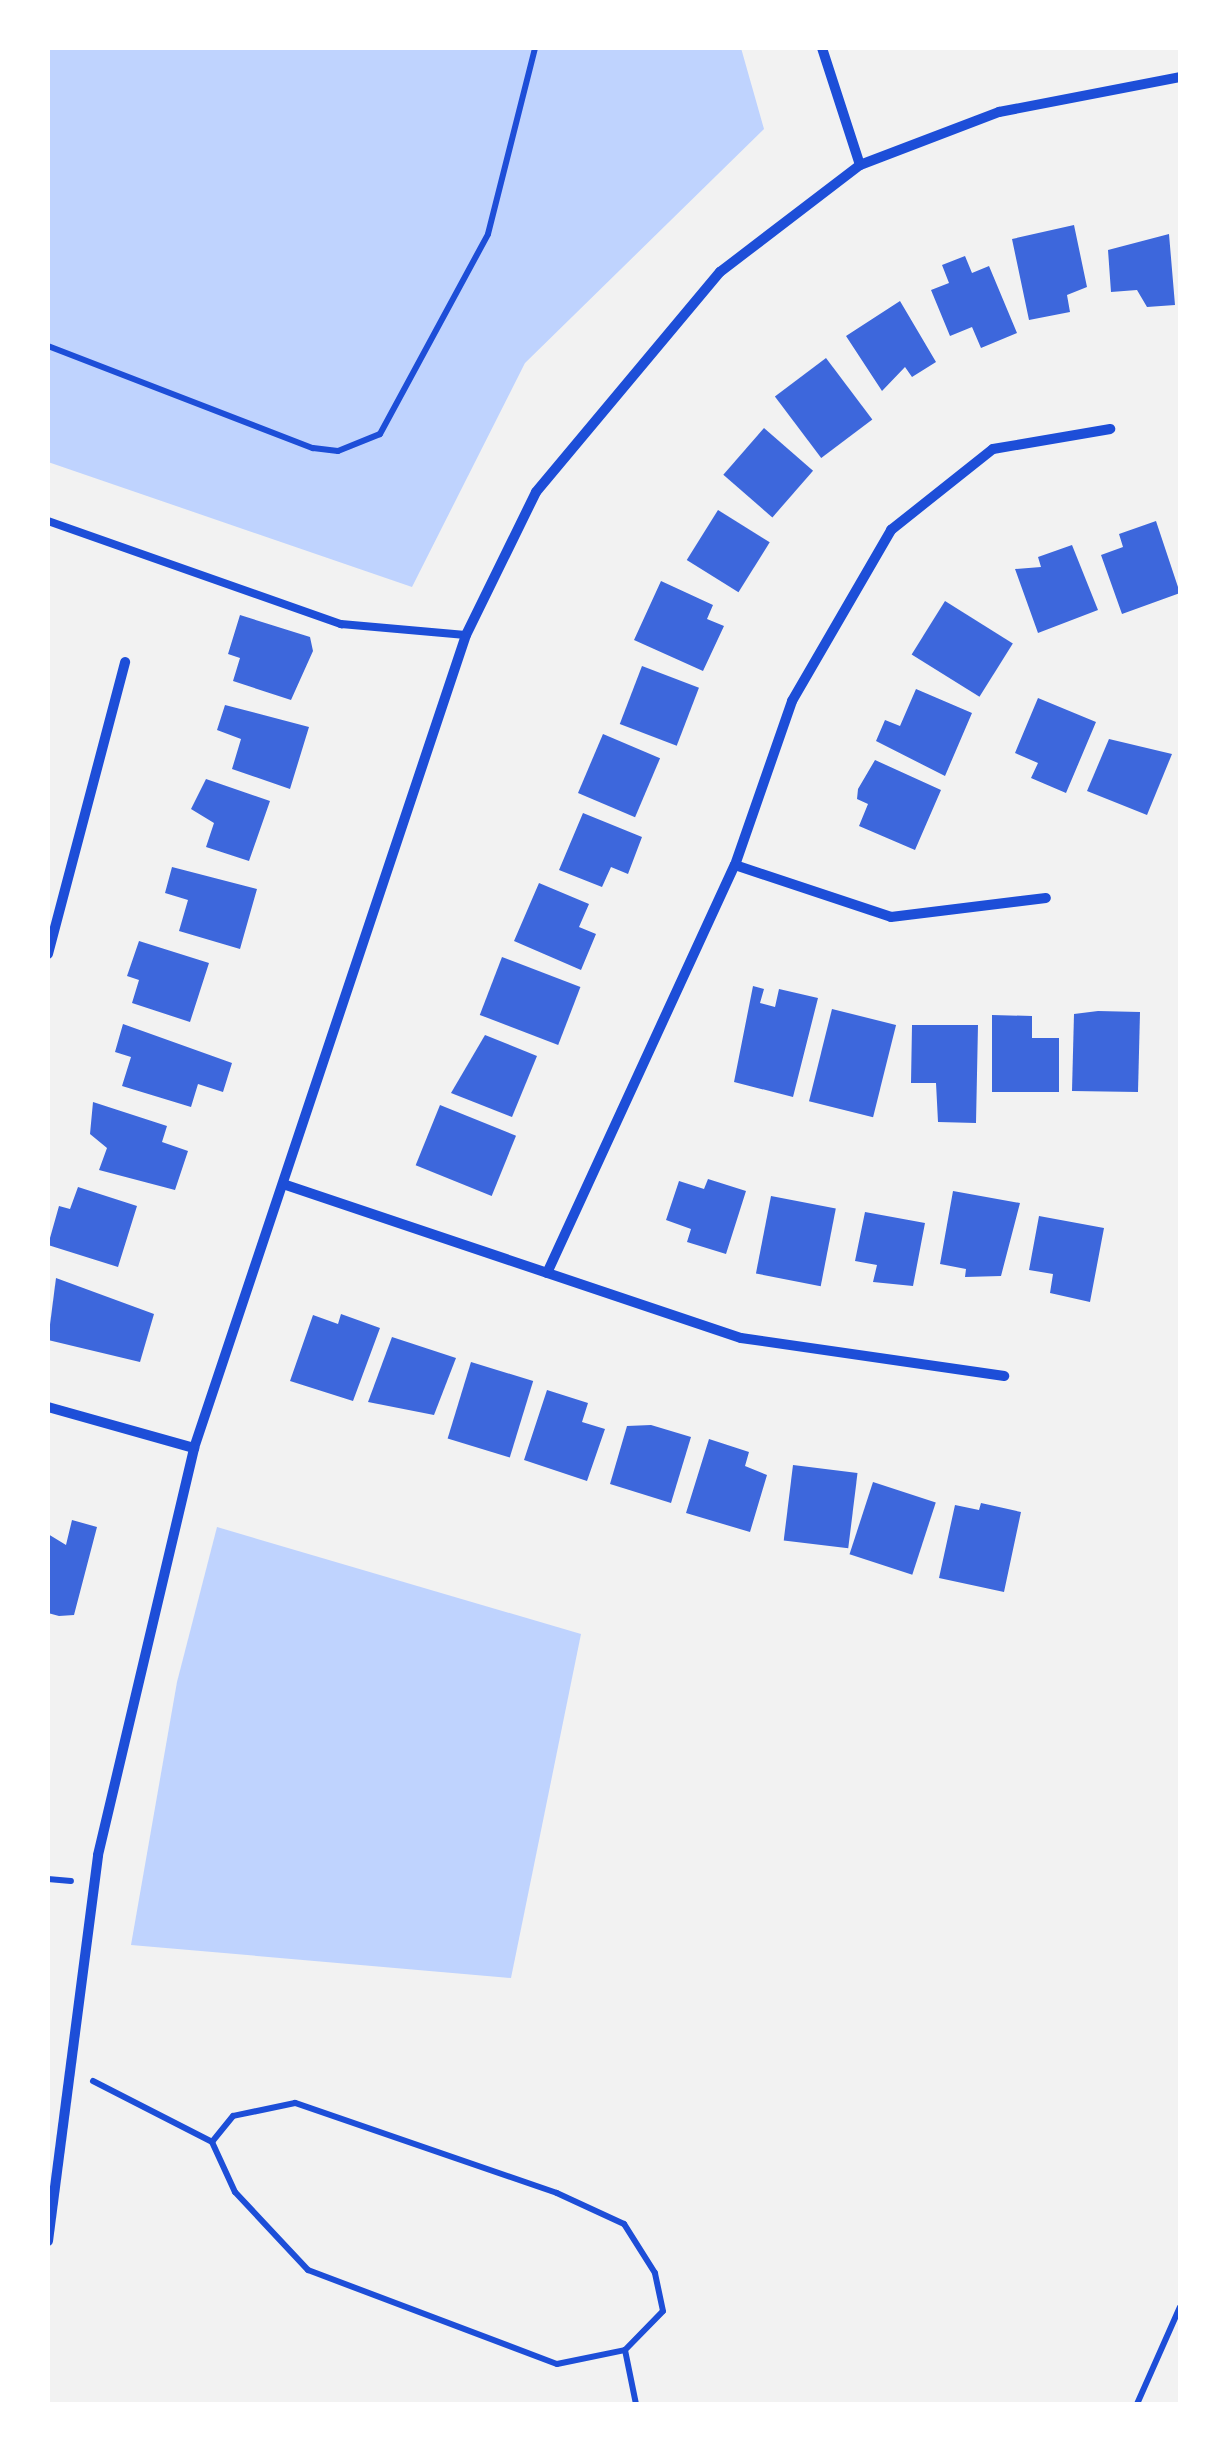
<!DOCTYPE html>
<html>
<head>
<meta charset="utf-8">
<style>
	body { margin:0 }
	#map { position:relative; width:1228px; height:2452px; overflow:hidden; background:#f2f2f2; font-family:"DejaVu Sans",sans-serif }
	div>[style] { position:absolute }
	.water>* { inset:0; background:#bfd3fe }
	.building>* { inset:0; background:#3d67dc; transform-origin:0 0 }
	.path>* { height:6px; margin:-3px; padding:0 3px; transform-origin:3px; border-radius:3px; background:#1d4ed8 }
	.service>* { height:8px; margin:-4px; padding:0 4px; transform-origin:4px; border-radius:4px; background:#1d4ed8 }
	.minor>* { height:10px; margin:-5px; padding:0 5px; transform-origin:5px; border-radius:5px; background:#1d4ed8 }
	span { translate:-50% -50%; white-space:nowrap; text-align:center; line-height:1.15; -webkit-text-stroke:8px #fff; paint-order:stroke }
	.frame { position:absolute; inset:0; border:50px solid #fff; pointer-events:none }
</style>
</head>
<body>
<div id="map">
	<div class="water">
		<div style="clip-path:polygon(48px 48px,741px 48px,764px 129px,525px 363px,412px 587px,48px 462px)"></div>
		<div style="clip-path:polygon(217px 1527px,581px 1634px,511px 1978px,131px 1945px,177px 1682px)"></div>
	</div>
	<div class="building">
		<div style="clip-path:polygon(1074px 225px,1087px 287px,1067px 295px,1070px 312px,1029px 320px,1012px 239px)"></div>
		<div style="clip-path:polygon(1169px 234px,1175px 305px,1147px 307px,1137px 290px,1111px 292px,1108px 250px)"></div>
		<div style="clip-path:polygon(965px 256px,972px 273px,989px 266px,1017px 333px,981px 348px,972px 327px,950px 336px,931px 290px,949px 283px,942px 265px)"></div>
		<div style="clip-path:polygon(900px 301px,936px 362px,912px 377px,905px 367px,882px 391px,846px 336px)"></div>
		<div style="left:826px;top:358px;width:77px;height:64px;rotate:53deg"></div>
		<div style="left:764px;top:428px;width:65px;height:62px;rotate:41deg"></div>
		<div style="left:718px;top:510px;width:61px;height:59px;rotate:32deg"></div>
		<div style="clip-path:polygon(1156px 521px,1180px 593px,1122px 614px,1101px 555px,1123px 547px,1119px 534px)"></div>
		<div style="clip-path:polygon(1072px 545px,1098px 610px,1038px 633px,1015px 569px,1041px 567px,1038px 557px)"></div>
		<div style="clip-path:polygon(661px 581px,713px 605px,707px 619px,724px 626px,703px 671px,634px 640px)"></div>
		<div style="left:945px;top:601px;width:80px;height:63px;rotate:32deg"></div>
		<div style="clip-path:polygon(240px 615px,310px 637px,313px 651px,291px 700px,233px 681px,240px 658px,228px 654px)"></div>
		<div style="left:642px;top:666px;width:61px;height:62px;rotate:21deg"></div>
		<div style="clip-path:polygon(916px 689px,972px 713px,945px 776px,876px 741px,885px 720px,900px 726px)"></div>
		<div style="clip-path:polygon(1038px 698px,1096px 722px,1066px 793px,1031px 778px,1038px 763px,1015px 753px)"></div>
		<div style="clip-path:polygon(225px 705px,309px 727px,290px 789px,232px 769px,241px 739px,217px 730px)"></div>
		<div style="left:603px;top:734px;width:62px;height:64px;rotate:23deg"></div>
		<div style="clip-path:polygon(1109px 739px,1172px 754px,1147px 815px,1087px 791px)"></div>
		<div style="clip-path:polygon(875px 760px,941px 790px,915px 850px,859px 826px,868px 804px,857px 799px,858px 789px)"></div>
		<div style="clip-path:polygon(206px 779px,270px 801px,249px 861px,206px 847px,214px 823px,191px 809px)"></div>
		<div style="clip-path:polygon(583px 813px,642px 837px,628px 874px,611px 867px,602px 887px,559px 870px)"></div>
		<div style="clip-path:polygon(172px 867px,257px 889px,240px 949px,179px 931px,188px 900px,165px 893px)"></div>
		<div style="clip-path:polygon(539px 883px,589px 904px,579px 927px,596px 934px,581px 970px,514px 941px)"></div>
		<div style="clip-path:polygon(139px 941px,209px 963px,190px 1022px,132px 1003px,139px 980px,127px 976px)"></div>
		<div style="left:502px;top:957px;width:84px;height:62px;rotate:21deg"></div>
		<div style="clip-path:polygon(753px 986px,764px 989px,760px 1003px,775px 1007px,779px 989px,818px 998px,793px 1097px,734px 1082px)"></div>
		<div style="left:832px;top:1009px;width:66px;height:95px;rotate:14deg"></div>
		<div style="clip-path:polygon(1098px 1011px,1140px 1012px,1138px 1092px,1072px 1091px,1074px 1014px)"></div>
		<div style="clip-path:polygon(992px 1015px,1032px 1016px,1032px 1038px,1059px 1038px,1059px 1092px,992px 1092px)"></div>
		<div style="clip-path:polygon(123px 1024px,232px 1063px,223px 1092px,198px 1084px,191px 1107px,122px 1086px,131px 1057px,115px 1052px)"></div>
		<div style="clip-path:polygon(912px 1025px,978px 1025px,976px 1123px,938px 1122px,936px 1083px,911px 1083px)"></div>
		<div style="clip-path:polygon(485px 1035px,537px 1056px,512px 1117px,451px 1093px)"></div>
		<div style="clip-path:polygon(93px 1102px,167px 1126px,162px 1142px,188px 1151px,175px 1190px,99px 1170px,107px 1148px,90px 1134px)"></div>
		<div style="left:440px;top:1105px;width:82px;height:65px;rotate:22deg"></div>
		<div style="clip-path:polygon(708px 1179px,746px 1191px,726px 1254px,687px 1242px,691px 1229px,666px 1220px,679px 1181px,704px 1189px)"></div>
		<div style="clip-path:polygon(78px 1187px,137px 1206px,118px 1267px,48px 1245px,59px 1206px,70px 1209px)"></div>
		<div style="clip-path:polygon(953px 1191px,1020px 1203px,1001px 1276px,965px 1277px,966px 1269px,940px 1264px)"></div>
		<div style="left:771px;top:1196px;width:66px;height:79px;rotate:11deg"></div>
		<div style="clip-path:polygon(865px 1212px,925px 1223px,913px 1286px,873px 1282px,877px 1265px,855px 1261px)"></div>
		<div style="clip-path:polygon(1039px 1216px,1104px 1228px,1090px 1302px,1050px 1293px,1053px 1274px,1029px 1270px)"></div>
		<div style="clip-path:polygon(56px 1278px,154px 1314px,140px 1362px,48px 1340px)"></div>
		<div style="clip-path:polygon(341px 1314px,380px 1328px,353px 1401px,290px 1381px,313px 1315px,338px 1324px)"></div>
		<div style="clip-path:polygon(392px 1337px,456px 1358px,434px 1415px,368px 1402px)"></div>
		<div style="left:471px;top:1362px;width:65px;height:80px;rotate:17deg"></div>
		<div style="clip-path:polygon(547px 1390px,588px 1403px,582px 1422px,605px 1429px,587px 1481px,524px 1460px)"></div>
		<div style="clip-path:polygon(651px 1425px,691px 1437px,671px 1503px,610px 1484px,627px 1426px)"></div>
		<div style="clip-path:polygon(709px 1439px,749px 1452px,745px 1466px,767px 1475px,750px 1532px,686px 1513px)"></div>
		<div style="left:793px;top:1465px;width:65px;height:76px;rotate:7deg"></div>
		<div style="left:873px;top:1482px;width:66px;height:76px;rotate:18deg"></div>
		<div style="clip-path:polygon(981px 1503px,1021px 1512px,1004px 1592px,939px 1578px,955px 1505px,979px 1510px)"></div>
		<div style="clip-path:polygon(72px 1520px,97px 1527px,74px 1615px,59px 1616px,48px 1613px,48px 1534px,66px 1545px)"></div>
	</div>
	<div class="path">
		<div style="left:48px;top:346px;width:284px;rotate:21.1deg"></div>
		<div style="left:313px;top:448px;width:25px;rotate:7deg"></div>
		<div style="left:338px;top:451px;width:45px;rotate:-22deg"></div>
		<div style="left:380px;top:434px;width:227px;rotate:-61.6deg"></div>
		<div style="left:488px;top:234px;width:192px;rotate:-75.8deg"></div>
		<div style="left:48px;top:1879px;width:23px;rotate:5deg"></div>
		<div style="left:93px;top:2081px;width:134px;rotate:27.1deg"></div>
		<div style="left:212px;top:2142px;width:55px;rotate:65.3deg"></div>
		<div style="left:235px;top:2192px;width:107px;rotate:46.9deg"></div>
		<div style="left:308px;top:2270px;width:266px;rotate:20.7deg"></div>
		<div style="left:557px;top:2364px;width:69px;rotate:-11.6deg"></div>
		<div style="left:625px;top:2350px;width:54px;rotate:-45.7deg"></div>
		<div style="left:663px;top:2311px;width:39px;rotate:-102deg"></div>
		<div style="left:655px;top:2273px;width:58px;rotate:-122.3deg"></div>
		<div style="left:624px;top:2224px;width:74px;rotate:-155.2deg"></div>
		<div style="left:557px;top:2193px;width:277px;rotate:-161deg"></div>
		<div style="left:295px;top:2103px;width:63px;rotate:168.2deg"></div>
		<div style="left:233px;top:2116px;width:33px;rotate:129deg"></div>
		<div style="left:625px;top:2350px;width:55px;rotate:78.5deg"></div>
		<div style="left:1137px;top:2404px;width:106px;rotate:-66.1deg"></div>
	</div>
	<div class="service">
		<div style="left:48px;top:521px;width:311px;rotate:19.4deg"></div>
		<div style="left:341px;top:624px;width:125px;rotate:5deg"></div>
	</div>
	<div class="minor">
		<div style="left:822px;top:48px;width:123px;rotate:72deg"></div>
		<div style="left:735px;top:865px;width:164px;rotate:18.4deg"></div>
		<div style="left:891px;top:917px;width:156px;rotate:-7deg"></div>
		<div style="left:48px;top:954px;width:302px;rotate:-75.2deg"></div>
		<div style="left:283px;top:1184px;width:483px;rotate:18.6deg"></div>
		<div style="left:741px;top:1338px;width:266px;rotate:8.2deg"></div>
		<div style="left:547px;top:1273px;width:449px;rotate:-65.3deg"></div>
		<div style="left:735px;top:865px;width:174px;rotate:-70.8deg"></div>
		<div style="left:792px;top:701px;width:198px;rotate:-59.9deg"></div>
		<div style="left:891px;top:530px;width:130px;rotate:-38.5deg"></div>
		<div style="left:993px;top:449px;width:119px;rotate:-9.7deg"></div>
		<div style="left:48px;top:1407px;width:152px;rotate:15.7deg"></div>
		<div style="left:48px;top:2241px;width:389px;rotate:-82.6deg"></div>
		<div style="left:98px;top:1855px;width:418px;rotate:-76.7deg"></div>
		<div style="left:194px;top:1448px;width:857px;rotate:-71.5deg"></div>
		<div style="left:466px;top:635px;width:159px;rotate:-63.9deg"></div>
		<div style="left:536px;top:492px;width:287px;rotate:-50.1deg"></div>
		<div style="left:720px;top:272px;width:176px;rotate:-37.4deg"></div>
		<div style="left:860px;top:165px;width:149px;rotate:-20.9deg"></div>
		<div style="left:999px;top:112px;width:184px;rotate:-10.9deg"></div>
	</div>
	<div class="frame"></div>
</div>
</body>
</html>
